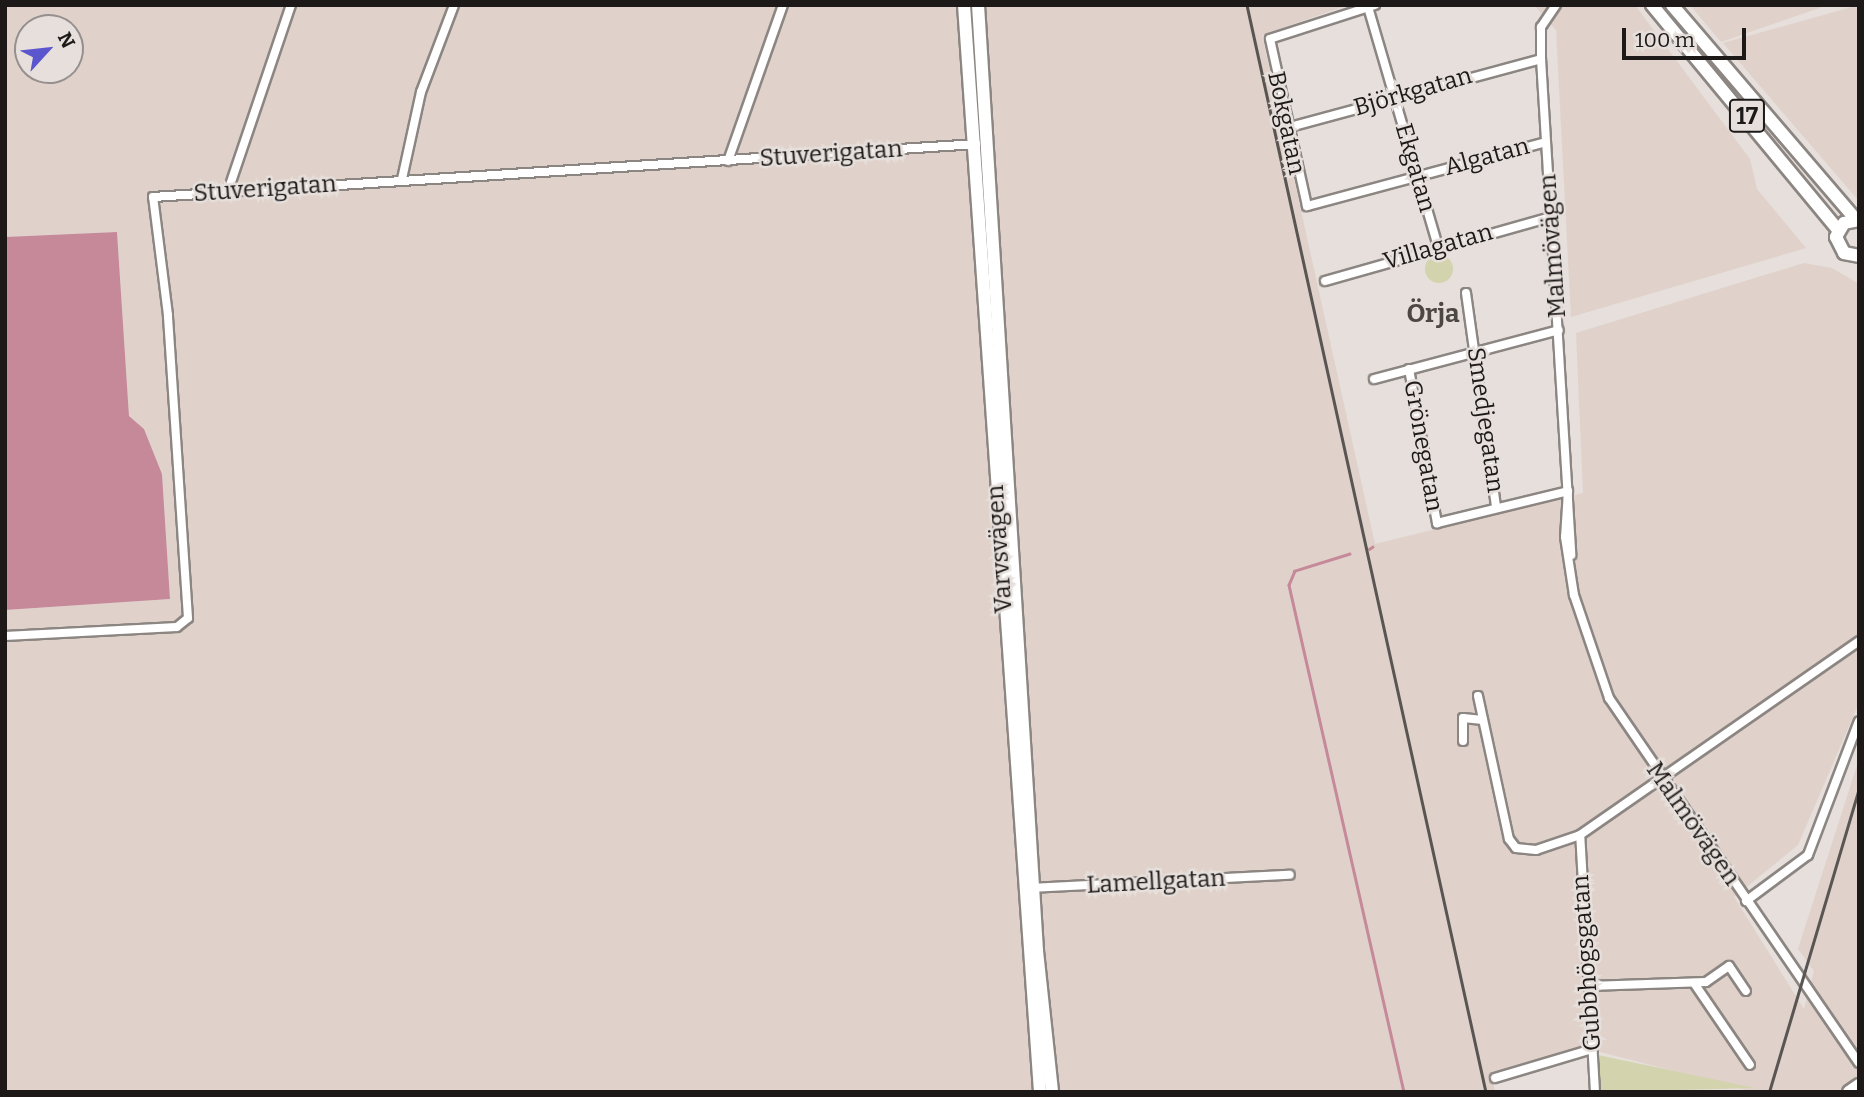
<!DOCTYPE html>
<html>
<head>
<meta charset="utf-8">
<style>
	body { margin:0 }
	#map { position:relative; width:1864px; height:1097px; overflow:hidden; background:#e6dfdb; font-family:Bitter,serif }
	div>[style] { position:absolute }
	.built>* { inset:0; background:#e0d2ca }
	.green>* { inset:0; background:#d3d3ae }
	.round { border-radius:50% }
	.water>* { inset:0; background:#c5899a }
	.stream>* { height:2.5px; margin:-1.25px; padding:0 1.25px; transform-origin:1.25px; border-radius:1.25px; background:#c5899a }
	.roads { filter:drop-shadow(2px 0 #8c8682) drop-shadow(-2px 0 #8c8682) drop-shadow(0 2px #8c8682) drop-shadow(0 -2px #8c8682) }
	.street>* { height:8px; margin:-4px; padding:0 4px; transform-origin:4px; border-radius:4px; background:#fff }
	.secondary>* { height:12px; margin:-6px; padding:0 6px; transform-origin:6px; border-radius:6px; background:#fff }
	.primary>* { height:12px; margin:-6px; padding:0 6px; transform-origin:6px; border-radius:6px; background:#fff }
	.rail>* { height:2.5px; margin:-1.25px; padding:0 1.25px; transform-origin:1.25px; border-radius:1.25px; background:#595553 }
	span { translate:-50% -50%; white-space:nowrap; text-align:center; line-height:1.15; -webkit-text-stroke:5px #e6dfdb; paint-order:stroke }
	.shield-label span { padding:2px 5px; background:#e6dfdb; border:2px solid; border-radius:5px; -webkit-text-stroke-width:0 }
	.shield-label { font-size:23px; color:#1c1918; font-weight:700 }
	.street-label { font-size:24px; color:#1c1918 }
	.neighbourhood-label { font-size:26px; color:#4d4744; font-weight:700 }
	.frame { position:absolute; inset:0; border:7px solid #1c1918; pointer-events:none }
	.north { position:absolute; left:14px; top:14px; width:70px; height:70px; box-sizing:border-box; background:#e6dfdb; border:2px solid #95908d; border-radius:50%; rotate:63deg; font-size:19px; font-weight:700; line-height:28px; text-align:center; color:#1c1918 }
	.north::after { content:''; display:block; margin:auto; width:24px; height:32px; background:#5c56ce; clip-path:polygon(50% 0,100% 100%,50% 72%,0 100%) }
	.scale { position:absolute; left:1622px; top:28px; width:124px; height:32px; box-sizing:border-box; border:4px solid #1c1918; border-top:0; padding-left:9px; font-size:21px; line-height:24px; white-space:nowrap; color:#1c1918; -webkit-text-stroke:5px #e6dfdb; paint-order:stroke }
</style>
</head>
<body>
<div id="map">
	<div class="built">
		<div style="clip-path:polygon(evenodd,5px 5px,1348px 5px,1262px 35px,1375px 544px,1583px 493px,1576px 333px,1804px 263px,1832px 268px,1859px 284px,1859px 703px,1798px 845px,1734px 897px,1804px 1009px,1814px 971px,1798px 949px,1859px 759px,1859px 1092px,1754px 1092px,1585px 1048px,1492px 1075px,1495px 1092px,5px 1092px,5px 610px,170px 599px,162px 474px,144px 429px,129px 416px,117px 232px,5px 237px,5px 5px,28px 28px,70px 28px,70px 70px,28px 70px,28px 28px)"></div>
		<div style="clip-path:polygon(1534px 5px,1635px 5px,1750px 159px,1757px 189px,1806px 248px,1571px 317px,1556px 30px)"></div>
		<div style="clip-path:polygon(1690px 5px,1828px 5px,1721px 42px)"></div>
		<div style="clip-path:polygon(1859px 5px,1859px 201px,1723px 43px)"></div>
	</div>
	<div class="green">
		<div class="round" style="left:1425px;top:255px;width:28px;height:28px"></div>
		<div style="clip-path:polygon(1598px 1055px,1755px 1088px,1600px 1092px)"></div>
	</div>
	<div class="water">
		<div style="clip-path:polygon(117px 232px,129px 416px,144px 429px,162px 474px,170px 599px,5px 610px,5px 237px)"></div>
	</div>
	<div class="stream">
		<div style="left:1369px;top:549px;width:4px;rotate:-34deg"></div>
		<div style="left:1350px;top:554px;width:58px;rotate:162.8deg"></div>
		<div style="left:1295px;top:571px;width:15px;rotate:113deg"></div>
		<div style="left:1289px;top:585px;width:520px;rotate:77.22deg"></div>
	</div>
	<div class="roads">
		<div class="street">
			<div style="left:1375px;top:5px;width:110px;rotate:162.1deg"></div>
			<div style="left:1270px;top:39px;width:171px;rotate:77.5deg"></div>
			<div style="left:1307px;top:206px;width:247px;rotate:-15deg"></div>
			<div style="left:1556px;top:5px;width:27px;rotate:124deg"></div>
			<div style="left:1541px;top:27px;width:32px;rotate:90deg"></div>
			<div style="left:1541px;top:59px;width:497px;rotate:86.5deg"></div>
			<div style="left:1368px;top:7px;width:250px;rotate:73.7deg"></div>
			<div style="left:1286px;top:128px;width:264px;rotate:-15.1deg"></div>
			<div style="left:728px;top:161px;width:165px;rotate:-70.6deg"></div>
			<div style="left:402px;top:179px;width:89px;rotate:-77.7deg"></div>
			<div style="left:421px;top:92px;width:93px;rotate:-69.2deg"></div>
			<div style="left:229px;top:188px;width:193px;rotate:-71.3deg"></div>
			<div style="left:1325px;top:281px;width:235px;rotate:-15.8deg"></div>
			<div style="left:1466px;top:293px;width:216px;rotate:82deg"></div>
			<div style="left:1409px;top:369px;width:157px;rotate:79.7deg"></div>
			<div style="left:1437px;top:523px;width:135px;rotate:-13.7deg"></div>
			<div style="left:1374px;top:379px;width:191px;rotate:-14.8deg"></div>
			<div style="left:1568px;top:491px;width:46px;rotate:93.7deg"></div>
			<div style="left:1565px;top:537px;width:59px;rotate:81.2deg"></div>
			<div style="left:1574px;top:595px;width:109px;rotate:71.2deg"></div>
			<div style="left:1609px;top:698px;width:442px;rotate:55.6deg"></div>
			<div style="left:5px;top:636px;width:172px;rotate:-3deg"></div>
			<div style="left:177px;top:627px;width:14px;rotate:-39deg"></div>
			<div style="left:188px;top:618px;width:304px;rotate:-93.8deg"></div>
			<div style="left:168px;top:315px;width:119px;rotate:-97.2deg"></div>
			<div style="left:153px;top:197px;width:825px;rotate:-3.68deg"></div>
			<div style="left:1478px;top:696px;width:146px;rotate:77.8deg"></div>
			<div style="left:1509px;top:839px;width:11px;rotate:52deg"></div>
			<div style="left:1516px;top:848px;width:20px;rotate:6deg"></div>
			<div style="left:1536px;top:850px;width:46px;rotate:-18.8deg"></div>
			<div style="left:1463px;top:741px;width:23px;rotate:-90deg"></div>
			<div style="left:1463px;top:718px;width:20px;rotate:6deg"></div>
			<div style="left:1029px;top:888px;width:261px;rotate:-2.9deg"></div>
			<div style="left:1746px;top:901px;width:77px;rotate:-36.6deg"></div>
			<div style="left:1808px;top:855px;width:143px;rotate:-69.2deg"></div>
			<div style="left:1694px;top:983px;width:99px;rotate:55.7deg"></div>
			<div style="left:1589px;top:986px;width:117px;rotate:-2deg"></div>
			<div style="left:1706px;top:982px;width:28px;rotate:-35deg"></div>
			<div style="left:1729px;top:966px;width:30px;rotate:56deg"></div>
			<div style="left:1495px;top:1078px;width:101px;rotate:-16.6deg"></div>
			<div style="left:1595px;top:1092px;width:257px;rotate:-93.3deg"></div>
			<div style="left:1580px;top:835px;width:340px;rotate:-34.8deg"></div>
		</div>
		<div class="secondary">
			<div style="left:964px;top:5px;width:1090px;rotate:86deg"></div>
			<div style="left:978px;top:5px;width:948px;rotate:86.43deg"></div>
			<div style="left:1037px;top:951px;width:142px;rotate:83.9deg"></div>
			<div style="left:1849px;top:1092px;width:12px;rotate:-35deg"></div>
		</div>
		<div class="primary">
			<div style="left:1652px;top:5px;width:292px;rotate:50.4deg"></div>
			<div style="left:1672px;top:5px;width:283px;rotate:49.4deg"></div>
			<div style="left:1859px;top:220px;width:15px;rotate:169deg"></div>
			<div style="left:1844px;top:223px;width:16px;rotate:120deg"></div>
			<div style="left:1836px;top:237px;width:18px;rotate:63deg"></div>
			<div style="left:1844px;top:253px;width:15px;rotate:11deg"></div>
		</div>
	</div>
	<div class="rail">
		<div style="left:1247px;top:5px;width:1113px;rotate:77.6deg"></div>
		<div style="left:1769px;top:1092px;width:317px;rotate:-73.5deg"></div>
	</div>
	<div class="shield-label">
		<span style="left:1747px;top:116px">17</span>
	</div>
	<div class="street-label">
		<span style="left:1413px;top:92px;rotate:-16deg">Björkgatan</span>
		<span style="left:1286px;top:123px;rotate:78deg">Bokgatan</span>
		<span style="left:831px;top:154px;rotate:-4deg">Stuverigatan</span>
		<span style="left:1487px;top:157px;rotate:-15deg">Algatan</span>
		<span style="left:1415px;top:168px;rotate:74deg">Ekgatan</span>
		<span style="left:265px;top:189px;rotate:-4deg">Stuverigatan</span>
		<span style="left:1553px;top:246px;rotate:-94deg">Malmövägen</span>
		<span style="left:1438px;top:247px;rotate:-16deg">Villagatan</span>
		<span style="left:1485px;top:420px;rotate:82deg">Smedjegatan</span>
		<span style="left:1423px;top:446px;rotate:80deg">Grönegatan</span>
		<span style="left:1000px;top:549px;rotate:-94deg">Varvsvägen</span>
		<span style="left:1693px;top:824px;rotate:55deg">Malmövägen</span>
		<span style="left:1156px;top:882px;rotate:-3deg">Lamellgatan</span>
		<span style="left:1587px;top:963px;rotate:-94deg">Gubbhögsgatan</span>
	</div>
	<div class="neighbourhood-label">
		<span style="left:1433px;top:314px">Örja</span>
	</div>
	<div class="frame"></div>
	<div class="north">N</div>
	<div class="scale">100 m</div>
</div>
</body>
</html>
